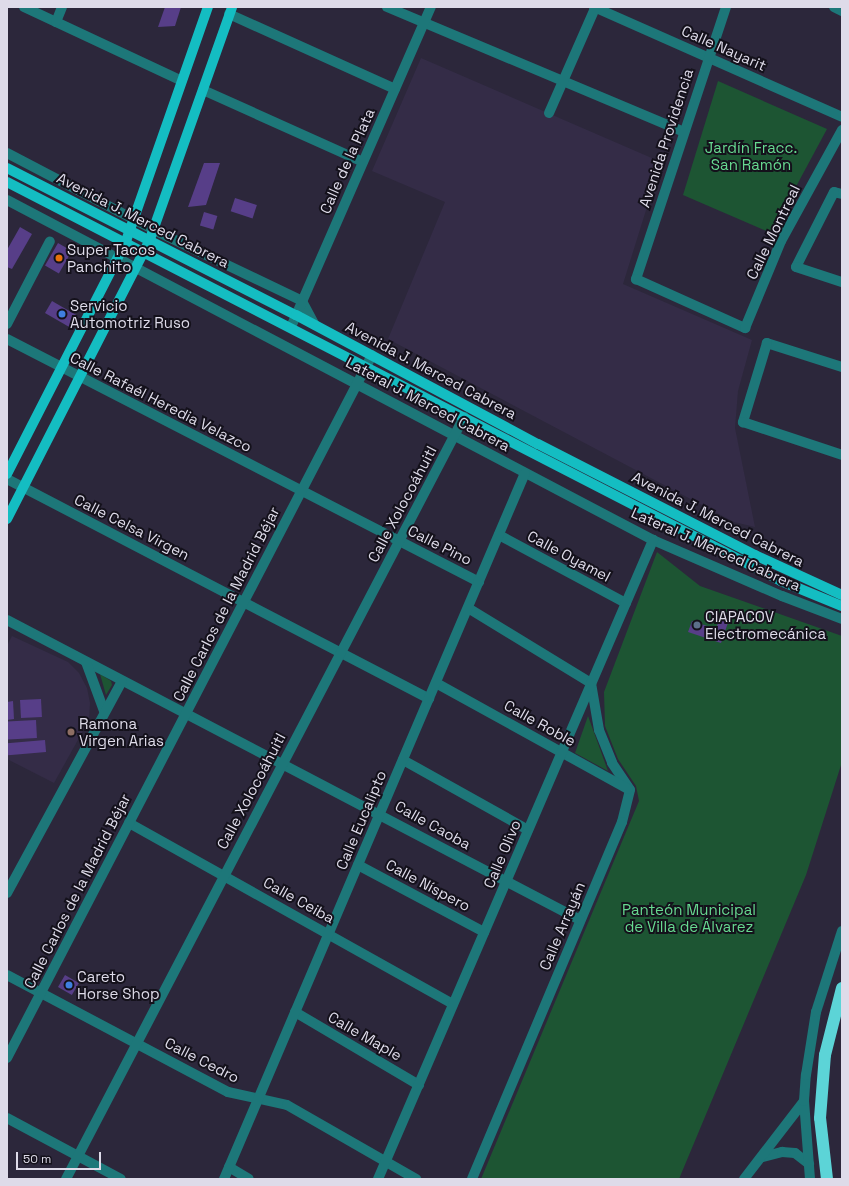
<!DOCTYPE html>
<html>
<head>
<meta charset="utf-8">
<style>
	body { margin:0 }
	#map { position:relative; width:849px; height:1186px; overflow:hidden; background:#2c273b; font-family:"Space Grotesk",sans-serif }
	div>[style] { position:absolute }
	.built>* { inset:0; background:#342c47 }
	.green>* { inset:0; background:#1d5533 }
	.building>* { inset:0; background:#573e88; transform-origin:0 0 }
	.minor>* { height:10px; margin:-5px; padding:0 5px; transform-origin:5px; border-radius:5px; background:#1d7779 }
	.major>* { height:10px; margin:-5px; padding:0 5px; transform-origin:5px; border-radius:5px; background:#14bdc2 }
	.highway>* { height:12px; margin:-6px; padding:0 6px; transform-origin:6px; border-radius:6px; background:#5cd4d7 }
	.dots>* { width:11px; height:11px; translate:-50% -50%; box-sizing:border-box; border:2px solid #14111b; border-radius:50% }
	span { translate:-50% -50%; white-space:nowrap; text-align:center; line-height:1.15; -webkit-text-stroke:4px #14111b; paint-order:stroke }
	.street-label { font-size:15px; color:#dedbe9 }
	.park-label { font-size:15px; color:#67d990 }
	.poi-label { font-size:15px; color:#dedbe9 }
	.left { translate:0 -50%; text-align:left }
	.frame { position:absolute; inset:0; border:8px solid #dedbe9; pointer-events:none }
	.scale { position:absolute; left:16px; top:1152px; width:85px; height:18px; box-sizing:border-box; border:2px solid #dedbe9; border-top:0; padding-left:5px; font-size:12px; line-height:14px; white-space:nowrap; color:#dedbe9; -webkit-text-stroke:3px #14111b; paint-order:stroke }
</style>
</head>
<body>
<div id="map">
	<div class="built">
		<div style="clip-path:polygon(421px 58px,661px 162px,623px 284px,752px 340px,738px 391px,735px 428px,755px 527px,734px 522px,388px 339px,445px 202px,372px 171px)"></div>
		<div style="clip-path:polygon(12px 636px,68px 662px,79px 673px,87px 688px,90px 703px,89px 720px,54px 783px,7px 759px,7px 646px)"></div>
	</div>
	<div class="green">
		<div style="clip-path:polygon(718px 81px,827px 129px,771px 233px,683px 195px)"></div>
		<div style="clip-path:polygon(657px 552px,700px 586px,842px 636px,842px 762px,806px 875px,679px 1179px,481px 1179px,639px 801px,636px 786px,618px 759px,605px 726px,604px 692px)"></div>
		<div style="clip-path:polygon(100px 674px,111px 681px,112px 685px,106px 695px)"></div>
		<div style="clip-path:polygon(588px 716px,608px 771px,575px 753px)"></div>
	</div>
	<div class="building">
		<div style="clip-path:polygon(165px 7px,181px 7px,175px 26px,158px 27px)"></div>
		<div style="clip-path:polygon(204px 163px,220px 163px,206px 205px,188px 207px)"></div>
		<div style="left:235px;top:198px;width:23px;height:14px;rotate:18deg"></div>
		<div style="left:204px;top:212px;width:14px;height:14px;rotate:17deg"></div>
		<div style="clip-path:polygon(20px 227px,32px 234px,12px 269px,7px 267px,7px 250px)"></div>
		<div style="left:58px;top:243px;width:16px;height:26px;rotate:30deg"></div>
		<div style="left:52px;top:301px;width:30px;height:14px;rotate:30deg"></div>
		<div style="clip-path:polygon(722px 611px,731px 614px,721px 643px,688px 632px,692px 621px,716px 629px)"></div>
		<div style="left:41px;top:699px;width:18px;height:21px;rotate:87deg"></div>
		<div style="clip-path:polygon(13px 701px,14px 719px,7px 720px,7px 702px)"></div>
		<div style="left:36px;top:720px;width:18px;height:29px;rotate:87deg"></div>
		<div style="left:45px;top:740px;width:12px;height:38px;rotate:85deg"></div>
		<div style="left:65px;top:975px;width:16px;height:14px;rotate:30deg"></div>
	</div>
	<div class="minor">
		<div style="left:24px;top:7px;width:174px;rotate:25.1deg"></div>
		<div style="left:387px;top:7px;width:322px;rotate:22.8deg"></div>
		<div style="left:594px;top:7px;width:271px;rotate:23.9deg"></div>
		<div style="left:726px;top:7px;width:287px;rotate:108.3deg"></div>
		<div style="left:636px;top:279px;width:120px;rotate:24.2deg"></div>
		<div style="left:745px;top:328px;width:94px;rotate:-67.5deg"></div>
		<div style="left:781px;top:241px;width:127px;rotate:-61.2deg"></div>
		<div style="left:834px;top:7px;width:9px;rotate:27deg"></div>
		<div style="left:229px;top:14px;width:182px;rotate:24.3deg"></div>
		<div style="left:56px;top:22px;width:16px;rotate:-68deg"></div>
		<div style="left:203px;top:90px;width:175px;rotate:24.2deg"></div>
		<div style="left:549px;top:113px;width:115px;rotate:-66.3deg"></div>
		<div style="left:7px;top:153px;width:166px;rotate:27.6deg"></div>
		<div style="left:154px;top:230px;width:164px;rotate:25.6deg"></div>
		<div style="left:302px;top:301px;width:27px;rotate:62deg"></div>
		<div style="left:842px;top:194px;width:8px;rotate:-166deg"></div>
		<div style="left:834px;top:192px;width:84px;rotate:116.9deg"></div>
		<div style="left:796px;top:267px;width:48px;rotate:18.1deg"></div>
		<div style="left:7px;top:200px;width:730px;rotate:27.76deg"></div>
		<div style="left:653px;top:540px;width:141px;rotate:23.5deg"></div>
		<div style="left:782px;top:596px;width:64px;rotate:21deg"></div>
		<div style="left:7px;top:324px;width:93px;rotate:-62.6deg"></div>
		<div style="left:291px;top:327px;width:349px;rotate:-66.4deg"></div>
		<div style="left:7px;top:339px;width:531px;rotate:27.24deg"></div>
		<div style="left:842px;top:367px;width:79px;rotate:-162.3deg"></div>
		<div style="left:767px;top:343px;width:83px;rotate:106.9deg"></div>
		<div style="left:743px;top:422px;width:104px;rotate:18.4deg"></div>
		<div style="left:7px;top:479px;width:476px;rotate:27.5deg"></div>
		<div style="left:499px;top:535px;width:144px;rotate:28.2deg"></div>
		<div style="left:468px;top:608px;width:144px;rotate:31.4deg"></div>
		<div style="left:591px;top:683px;width:48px;rotate:80.3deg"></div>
		<div style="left:599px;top:730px;width:35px;rotate:68deg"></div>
		<div style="left:612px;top:763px;width:32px;rotate:56deg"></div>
		<div style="left:630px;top:790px;width:33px;rotate:104deg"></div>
		<div style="left:622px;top:822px;width:387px;rotate:112.8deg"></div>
		<div style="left:7px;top:620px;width:647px;rotate:27.63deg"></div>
		<div style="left:86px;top:662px;width:52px;rotate:69.8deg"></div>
		<div style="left:436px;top:683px;width:219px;rotate:28.9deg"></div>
		<div style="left:403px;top:760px;width:143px;rotate:29.2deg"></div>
		<div style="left:129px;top:823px;width:371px;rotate:29.2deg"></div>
		<div style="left:358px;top:865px;width:143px;rotate:28deg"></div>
		<div style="left:7px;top:893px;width:241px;rotate:-61.5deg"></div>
		<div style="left:7px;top:975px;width:250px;rotate:27.9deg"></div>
		<div style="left:228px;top:1092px;width:60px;rotate:12.4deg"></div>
		<div style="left:287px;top:1105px;width:149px;rotate:29.8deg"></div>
		<div style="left:295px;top:1012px;width:144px;rotate:30.5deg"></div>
		<div style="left:7px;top:1058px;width:792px;rotate:-62.56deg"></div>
		<div style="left:7px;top:1118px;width:129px;rotate:28.2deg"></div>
		<div style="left:763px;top:1157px;width:20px;rotate:-15deg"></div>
		<div style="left:782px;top:1152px;width:13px;rotate:4deg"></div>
		<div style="left:795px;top:1153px;width:18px;rotate:38deg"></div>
		<div style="left:229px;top:1167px;width:23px;rotate:31deg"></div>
		<div style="left:66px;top:1179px;width:860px;rotate:-62.42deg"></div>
		<div style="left:224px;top:1179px;width:767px;rotate:-66.91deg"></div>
		<div style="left:378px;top:1179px;width:696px;rotate:-66.71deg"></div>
		<div style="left:744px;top:1179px;width:98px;rotate:-52.4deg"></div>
		<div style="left:810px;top:1179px;width:78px;rotate:-94.4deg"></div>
		<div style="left:804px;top:1101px;width:26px;rotate:-86deg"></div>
		<div style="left:806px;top:1075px;width:64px;rotate:-81deg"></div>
		<div style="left:816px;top:1012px;width:85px;rotate:-72.2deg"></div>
	</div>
	<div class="major">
		<div style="left:7px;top:168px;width:324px;rotate:27deg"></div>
		<div style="left:296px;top:315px;width:274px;rotate:28.1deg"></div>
		<div style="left:538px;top:444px;width:244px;rotate:27.1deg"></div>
		<div style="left:755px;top:555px;width:96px;rotate:24.7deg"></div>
		<div style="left:7px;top:182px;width:871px;rotate:27.27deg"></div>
		<div style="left:781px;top:581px;width:66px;rotate:22.3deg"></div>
		<div style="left:7px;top:474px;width:262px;rotate:-62.9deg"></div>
		<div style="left:126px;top:241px;width:248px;rotate:-70.7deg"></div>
		<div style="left:7px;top:519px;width:314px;rotate:-62.9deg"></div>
		<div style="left:150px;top:239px;width:246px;rotate:-70.5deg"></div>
	</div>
	<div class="highway">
		<div style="left:827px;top:1179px;width:61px;rotate:-96.5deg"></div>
		<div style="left:820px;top:1118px;width:63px;rotate:-85.5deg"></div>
		<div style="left:825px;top:1055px;width:69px;rotate:-75.8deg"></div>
	</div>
	<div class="dots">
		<div style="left:59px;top:258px;background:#e8710a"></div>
		<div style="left:62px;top:314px;background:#3f7fe0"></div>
		<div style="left:697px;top:625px;background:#5c6f8a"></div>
		<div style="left:71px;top:732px;background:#8d6e63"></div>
		<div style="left:69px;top:985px;background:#3f7fe0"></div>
	</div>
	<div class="street-label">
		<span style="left:724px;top:48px;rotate:24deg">Calle Nayarit</span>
		<span style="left:666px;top:138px;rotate:-72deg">Avenida Providencia</span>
		<span style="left:347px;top:161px;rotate:-66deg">Calle de la Plata</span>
		<span style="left:143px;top:220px;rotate:27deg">Avenida J. Merced Cabrera</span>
		<span style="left:773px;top:232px;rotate:-64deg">Calle Montreal</span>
		<span style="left:431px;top:370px;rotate:28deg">Avenida J. Merced Cabrera</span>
		<span style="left:161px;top:402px;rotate:27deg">Calle Rafaél Heredia Velazco</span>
		<span style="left:428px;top:404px;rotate:28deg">Lateral J. Merced Cabrera</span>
		<span style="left:402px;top:504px;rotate:-62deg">Calle Xolocoáhuitl</span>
		<span style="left:718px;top:519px;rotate:27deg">Avenida J. Merced Cabrera</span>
		<span style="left:132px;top:527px;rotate:27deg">Calle Celsa Virgen</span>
		<span style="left:440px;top:545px;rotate:27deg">Calle Pino</span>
		<span style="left:716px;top:549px;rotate:24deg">Lateral J. Merced Cabrera</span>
		<span style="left:569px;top:556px;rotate:28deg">Calle Oyamel</span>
		<span style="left:226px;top:604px;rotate:-63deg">Calle Carlos de la Madrid Béjar</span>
		<span style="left:540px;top:723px;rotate:29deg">Calle Roble</span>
		<span style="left:251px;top:791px;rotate:-62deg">Calle Xolocoáhuitl</span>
		<span style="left:361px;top:820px;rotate:-67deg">Calle Eucalipto</span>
		<span style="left:433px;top:825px;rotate:29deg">Calle Caoba</span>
		<span style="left:502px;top:854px;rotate:-67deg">Calle Olivo</span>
		<span style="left:428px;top:885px;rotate:28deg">Calle Níspero</span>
		<span style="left:77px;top:891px;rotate:-63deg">Calle Carlos de la Madrid Béjar</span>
		<span style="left:299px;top:900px;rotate:29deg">Calle Ceiba</span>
		<span style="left:562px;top:926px;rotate:-67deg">Calle Arrayán</span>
		<span style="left:365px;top:1036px;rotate:30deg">Calle Maple</span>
		<span style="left:202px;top:1060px;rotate:27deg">Calle Cedro</span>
	</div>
	<div class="park-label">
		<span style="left:751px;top:156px">Jardín Fracc.<br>San Ramón</span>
		<span style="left:689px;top:918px">Panteón Municipal<br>de Villa de Álvarez</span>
	</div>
	<div class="poi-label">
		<span class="left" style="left:67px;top:258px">Super Tacos<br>Panchito</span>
		<span class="left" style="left:70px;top:314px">Servicio<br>Automotriz Ruso</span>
		<span class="left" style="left:705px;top:625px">CIAPACOV<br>Electromecánica</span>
		<span class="left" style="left:79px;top:732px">Ramona<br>Virgen Arias</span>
		<span class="left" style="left:77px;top:985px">Careto<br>Horse Shop</span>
	</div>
	<div class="frame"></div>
	<div class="scale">50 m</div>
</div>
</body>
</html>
